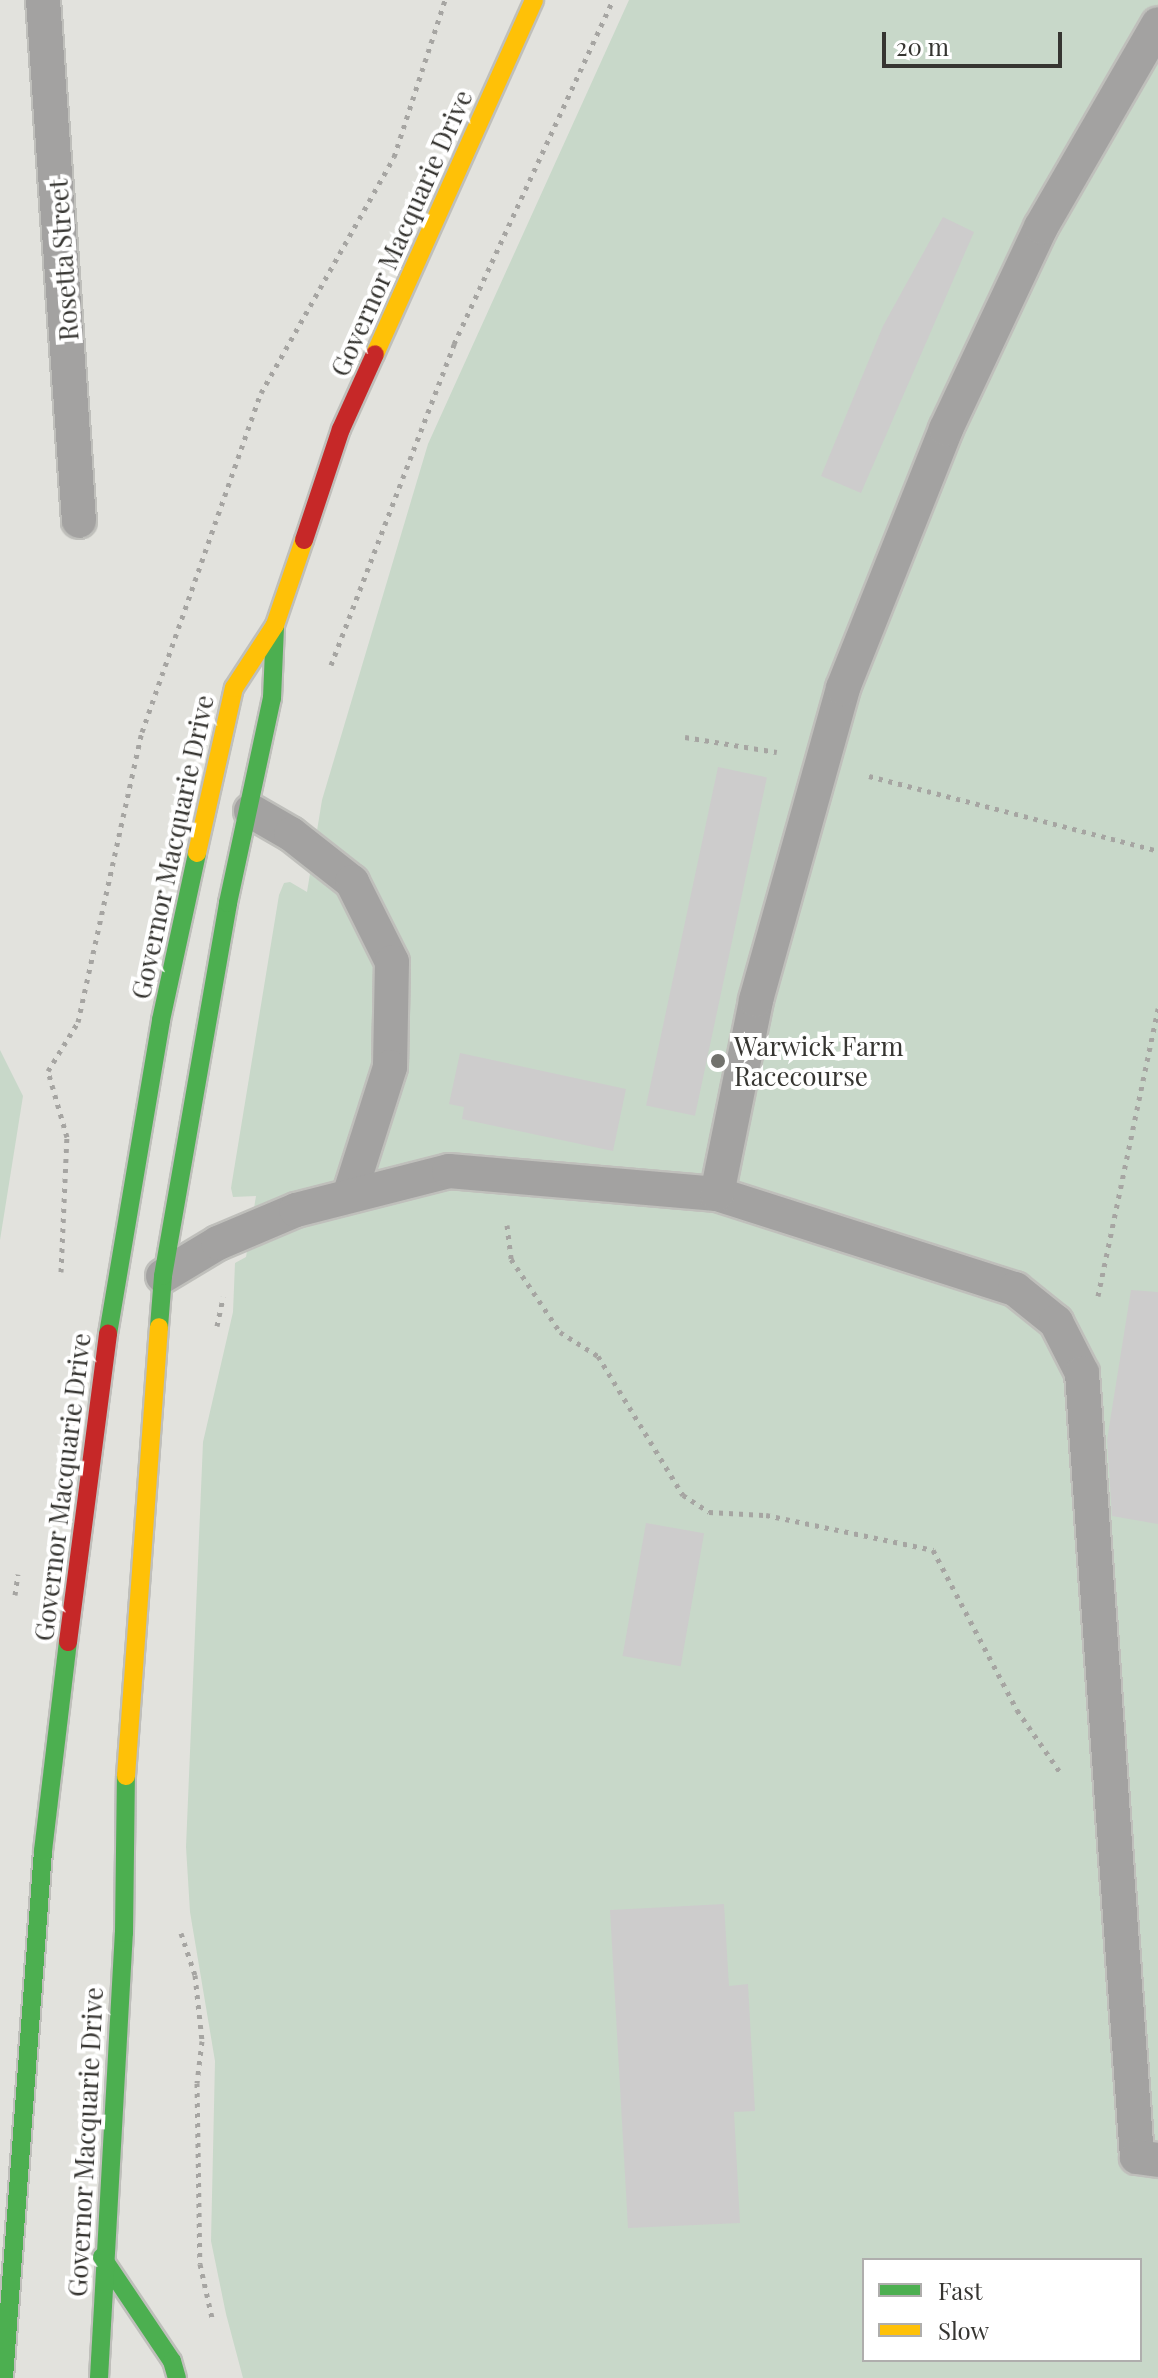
<!DOCTYPE html>
<html>
<head>
<meta charset="utf-8">
<style>
	body { margin:0 }
	#map { position:relative; width:1158px; height:2378px; overflow:hidden; background:#e2e2dd; font-family:"Playfair Display",serif }
	div>[style] { position:absolute }
	.green>* { inset:0; background:#c8d8c9 }
	.building>* { inset:0; background:#cdcccc; transform-origin:0 0 }
	.path>* { height:5px; margin-top:-2.5px; transform-origin:0; background:repeating-linear-gradient(90deg,#a6a5a2 0 4px,transparent 0 10px) }
	.roads { filter:drop-shadow(2px 0 #bfbfbb) drop-shadow(-2px 0 #bfbfbb) drop-shadow(0 2px #bfbfbb) drop-shadow(0 -2px #bfbfbb) }
	.lane>* { height:34px; margin:-17px; padding:0 17px; transform-origin:17px; border-radius:17px; background:#a3a2a1 }
	.fast>* { height:18px; margin:-9px; padding:0 9px; transform-origin:9px; border-radius:9px; background:#4caf50 }
	.slow>* { height:18px; margin:-9px; padding:0 9px; transform-origin:9px; border-radius:9px; background:#ffc107 }
	.jam>* { height:18px; margin:-9px; padding:0 9px; transform-origin:9px; border-radius:9px; background:#c62828 }
	.dots>* { width:22px; height:22px; translate:-50% -50%; box-sizing:border-box; border:4px solid #fff; border-radius:50% }
	span { translate:-50% -50%; white-space:nowrap; text-align:center; line-height:1.15; -webkit-text-stroke:8px #fff; paint-order:stroke }
	.street-label { font-size:26px; color:#363531 }
	.poi-label { font-size:26px; color:#363531 }
	.left { translate:0 -50%; text-align:left }
	.legend { position:absolute; left:862px; top:2258px; width:280px; height:104px; box-sizing:border-box; background:#fff; border:2px solid #afaead; margin:0; padding:10px 14px; list-style:none; font-size:24px; color:#363531 }
	.legend li { display:flex; align-items:center; gap:16px; height:40px }
	.legend b { width:40px; border:2px solid #afaead }
	.scale { position:absolute; left:882px; top:32px; width:180px; height:36px; box-sizing:border-box; border:4px solid #363531; border-top:0; padding-left:10px; font-size:24px; line-height:28px; white-space:nowrap; color:#363531; -webkit-text-stroke:6px #fff; paint-order:stroke }
</style>
</head>
<body>
<div id="map">
	<div class="green">
		<div style="clip-path:polygon(evenodd,629px 0,1158px 0,1158px 2378px,243px 2378px,226px 2314px,211px 2241px,215px 2061px,190px 1912px,186px 1847px,203px 1442px,233px 1312px,235px 1263px,246px 1257px,256px 1196px,233px 1197px,231px 1188px,279px 895px,284px 883px,290px 882px,307px 892px,322px 800px,428px 444px,629px 0,864px 2260px,1140px 2260px,1140px 2360px,864px 2360px,864px 2260px)"></div>
		<div style="clip-path:polygon(0 1050px,23px 1096px,0 1240px)"></div>
	</div>
	<div class="building">
		<div style="clip-path:polygon(943px 217px,974px 232px,861px 493px,821px 476px,883px 326px)"></div>
		<div style="left:718px;top:767px;width:50px;height:346px;rotate:12deg"></div>
		<div style="clip-path:polygon(460px 1053px,626px 1089px,613px 1151px,462px 1119px,464px 1107px,449px 1104px)"></div>
		<div style="clip-path:polygon(1131px 1290px,1158px 1292px,1158px 1524px,1112px 1516px,1107px 1440px)"></div>
		<div style="left:646px;top:1523px;width:59px;height:135px;rotate:10deg"></div>
		<div style="clip-path:polygon(724px 1904px,729px 1986px,748px 1984px,755px 2111px,734px 2112px,740px 2223px,628px 2228px,610px 1910px)"></div>
	</div>
	<div class="path">
		<div style="left:331px;top:665px;width:344px;rotate:-69deg"></div>
		<div style="left:454px;top:344px;width:379px;rotate:-65.2deg"></div>
		<div style="left:685px;top:737px;width:93px;rotate:9.3deg"></div>
		<div style="left:869px;top:776px;width:299px;rotate:14.5deg"></div>
		<div style="left:507px;top:1225px;width:34px;rotate:83deg"></div>
		<div style="left:511px;top:1259px;width:88px;rotate:56.1deg"></div>
		<div style="left:560px;top:1332px;width:45px;rotate:32.3deg"></div>
		<div style="left:598px;top:1356px;width:163px;rotate:58.6deg"></div>
		<div style="left:683px;top:1495px;width:31px;rotate:33deg"></div>
		<div style="left:709px;top:1512px;width:57px;rotate:3deg"></div>
		<div style="left:766px;top:1515px;width:171px;rotate:11.8deg"></div>
		<div style="left:933px;top:1550px;width:181px;rotate:62.3deg"></div>
		<div style="left:1017px;top:1710px;width:75px;rotate:55.3deg"></div>
		<div style="left:61px;top:1272px;width:135px;rotate:-87.5deg"></div>
		<div style="left:67px;top:1137px;width:69px;rotate:-106.1deg"></div>
		<div style="left:48px;top:1071px;width:57px;rotate:-58.5deg"></div>
		<div style="left:78px;top:1022px;width:297px;rotate:-77.6deg"></div>
		<div style="left:142px;top:732px;width:359px;rotate:-70.7deg"></div>
		<div style="left:261px;top:393px;width:271px;rotate:-60.6deg"></div>
		<div style="left:394px;top:157px;width:165px;rotate:-72deg"></div>
		<div style="left:1098px;top:1296px;width:294px;rotate:-78.2deg"></div>
		<div style="left:217px;top:1326px;width:30px;rotate:-78deg"></div>
		<div style="left:15px;top:1595px;width:21px;rotate:-82deg"></div>
		<div style="left:181px;top:1933px;width:44px;rotate:71.6deg"></div>
		<div style="left:195px;top:1975px;width:66px;rotate:83.9deg"></div>
		<div style="left:202px;top:2041px;width:42px;rotate:96.8deg"></div>
		<div style="left:197px;top:2083px;width:181px;rotate:89.1deg"></div>
		<div style="left:200px;top:2264px;width:59px;rotate:77.4deg"></div>
	</div>
	<div class="roads">
		<div class="lane">
			<div style="left:43px;top:0;width:522px;rotate:86.05deg"></div>
			<div style="left:251px;top:811px;width:46px;rotate:29.9deg"></div>
			<div style="left:291px;top:834px;width:78px;rotate:38.2deg"></div>
			<div style="left:352px;top:882px;width:89px;rotate:63.4deg"></div>
			<div style="left:392px;top:962px;width:105px;rotate:91.1deg"></div>
			<div style="left:390px;top:1067px;width:135px;rotate:107.6deg"></div>
			<div style="left:717px;top:1194px;width:313px;rotate:17.7deg"></div>
			<div style="left:1015px;top:1289px;width:53px;rotate:38.8deg"></div>
			<div style="left:1056px;top:1322px;width:57px;rotate:63deg"></div>
			<div style="left:1082px;top:1373px;width:786px;rotate:85.99deg"></div>
			<div style="left:1137px;top:2157px;width:21px;rotate:8deg"></div>
			<div style="left:163px;top:1276px;width:64px;rotate:-31deg"></div>
			<div style="left:218px;top:1243px;width:85px;rotate:-22.9deg"></div>
			<div style="left:296px;top:1210px;width:158px;rotate:-14.3deg"></div>
			<div style="left:449px;top:1171px;width:269px;rotate:4.9deg"></div>
			<div style="left:717px;top:1194px;width:198px;rotate:-78.6deg"></div>
			<div style="left:756px;top:1000px;width:324px;rotate:-74.4deg"></div>
			<div style="left:843px;top:688px;width:279px;rotate:-68.3deg"></div>
			<div style="left:946px;top:429px;width:223px;rotate:-64.8deg"></div>
			<div style="left:1041px;top:227px;width:234px;rotate:-60deg"></div>
		</div>
		<div class="fast">
			<div style="left:159px;top:1327px;width:51px;rotate:-85.5deg"></div>
			<div style="left:163px;top:1276px;width:379px;rotate:-80.1deg"></div>
			<div style="left:228px;top:903px;width:210px;rotate:-77.9deg"></div>
			<div style="left:272px;top:698px;width:73px;rotate:-87.6deg"></div>
			<div style="left:108px;top:1334px;width:318px;rotate:-80.4deg"></div>
			<div style="left:161px;top:1020px;width:171px;rotate:-77.8deg"></div>
			<div style="left:102px;top:2257px;width:125px;rotate:56.1deg"></div>
			<div style="left:172px;top:2361px;width:18px;rotate:74deg"></div>
			<div style="left:4px;top:2378px;width:528px;rotate:-85.77deg"></div>
			<div style="left:43px;top:1851px;width:210px;rotate:-83.2deg"></div>
			<div style="left:99px;top:2378px;width:446px;rotate:-86.8deg"></div>
			<div style="left:124px;top:1933px;width:157px;rotate:-89.3deg"></div>
		</div>
		<div class="slow">
			<div style="left:375px;top:354px;width:388px;rotate:-65.8deg"></div>
			<div style="left:197px;top:853px;width:169px;rotate:-77.4deg"></div>
			<div style="left:234px;top:688px;width:75px;rotate:-56.9deg"></div>
			<div style="left:275px;top:625px;width:90px;rotate:-71.2deg"></div>
			<div style="left:126px;top:1776px;width:450px;rotate:-85.8deg"></div>
		</div>
		<div class="jam">
			<div style="left:304px;top:540px;width:117px;rotate:-71.6deg"></div>
			<div style="left:341px;top:429px;width:82px;rotate:-65.6deg"></div>
			<div style="left:68px;top:1642px;width:311px;rotate:-82.6deg"></div>
		</div>
	</div>
	<div class="dots">
		<div style="left:718px;top:1061px;background:#72726d"></div>
	</div>
	<div class="street-label">
		<span style="left:401px;top:233px;rotate:-66deg">Governor Macquarie Drive</span>
		<span style="left:63px;top:260px;rotate:-94deg">Rosetta Street</span>
		<span style="left:172px;top:847px;rotate:-78deg">Governor Macquarie Drive</span>
		<span style="left:62px;top:1487px;rotate:-83deg">Governor Macquarie Drive</span>
		<span style="left:85px;top:2142px;rotate:-87deg">Governor Macquarie Drive</span>
	</div>
	<div class="poi-label">
		<span class="left" style="left:734px;top:1061px">Warwick Farm<br>Racecourse</span>
	</div>
	<ul class="legend">
	<li><b style="height:10px;background:#4caf50"></b>Fast</li>
	<li><b style="height:10px;background:#ffc107"></b>Slow</li>
	</ul>
	<div class="scale">20 m</div>
</div>
</body>
</html>
